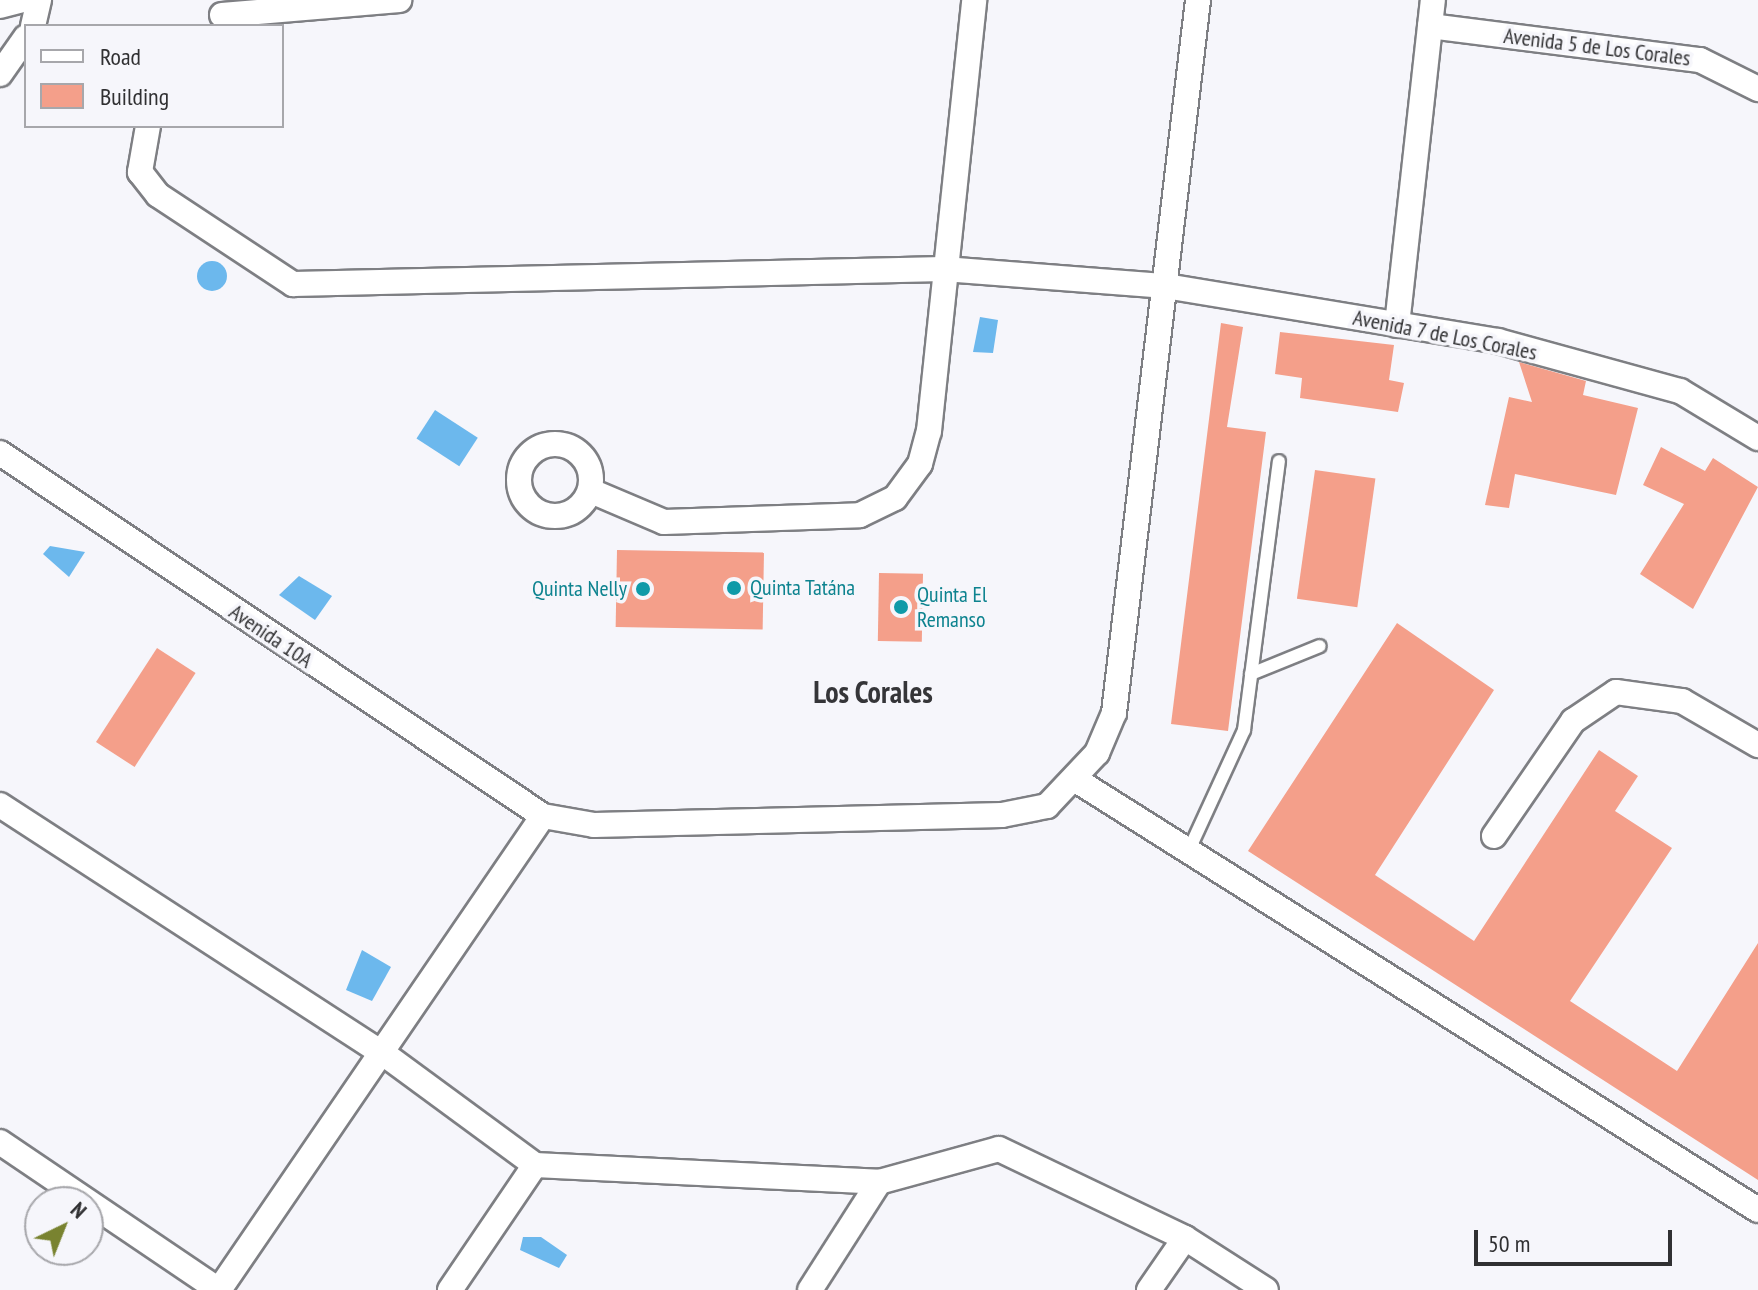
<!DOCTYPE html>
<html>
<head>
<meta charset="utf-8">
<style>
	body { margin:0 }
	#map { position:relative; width:1758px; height:1290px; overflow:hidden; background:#f6f6fb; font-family:"PT Sans Narrow",sans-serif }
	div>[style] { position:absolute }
	.water>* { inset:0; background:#6cb8ed; transform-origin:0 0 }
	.round { border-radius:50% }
	.building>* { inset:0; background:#f49f8a; transform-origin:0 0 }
	.roads { filter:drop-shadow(2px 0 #7e7f83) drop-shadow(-2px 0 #7e7f83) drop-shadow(0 2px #7e7f83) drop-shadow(0 -2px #7e7f83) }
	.service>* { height:12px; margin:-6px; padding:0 6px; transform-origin:6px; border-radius:6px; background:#fff }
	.minor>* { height:24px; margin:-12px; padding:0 12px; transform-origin:12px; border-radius:12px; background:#fff }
	.minor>.ring { margin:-12px; padding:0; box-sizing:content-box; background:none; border:24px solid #fff; border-radius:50% }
	.dots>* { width:22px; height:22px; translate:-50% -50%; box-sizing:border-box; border:4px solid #f6f6fb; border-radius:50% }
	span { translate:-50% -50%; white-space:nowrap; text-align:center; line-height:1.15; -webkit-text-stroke:7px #f6f6fb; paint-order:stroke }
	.street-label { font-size:22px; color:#303032 }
	.culture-label { font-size:22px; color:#0d838f }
	.left { translate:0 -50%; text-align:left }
	.right { translate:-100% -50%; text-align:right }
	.district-label { font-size:30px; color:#353538; font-weight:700 }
	.legend { position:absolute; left:24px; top:24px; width:260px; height:104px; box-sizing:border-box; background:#f6f6fb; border:2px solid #a7a7ab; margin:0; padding:10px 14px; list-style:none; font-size:24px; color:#303032 }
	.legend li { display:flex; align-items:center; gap:16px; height:40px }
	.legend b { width:40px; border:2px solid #a7a7ab }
	.north { position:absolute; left:24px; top:1186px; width:80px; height:80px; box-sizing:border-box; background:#f6f6fb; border:2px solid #a7a7ab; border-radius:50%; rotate:43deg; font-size:22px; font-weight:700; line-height:32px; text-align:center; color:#303032 }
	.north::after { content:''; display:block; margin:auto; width:28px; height:36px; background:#798330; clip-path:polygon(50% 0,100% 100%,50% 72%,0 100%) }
	.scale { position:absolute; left:1474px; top:1230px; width:198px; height:36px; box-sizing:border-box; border:4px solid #303032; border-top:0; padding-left:10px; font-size:24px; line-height:28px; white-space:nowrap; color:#303032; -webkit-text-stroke:6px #f6f6fb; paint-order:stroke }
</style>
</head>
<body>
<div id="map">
	<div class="water">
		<div class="round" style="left:197px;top:261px;width:30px;height:30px"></div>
		<div style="clip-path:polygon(980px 317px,998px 320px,993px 353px,973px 352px)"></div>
		<div style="left:435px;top:410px;width:51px;height:34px;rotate:33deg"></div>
		<div style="clip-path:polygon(50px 546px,85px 552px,69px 577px,43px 554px)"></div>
		<div style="clip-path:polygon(299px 576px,332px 596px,315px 620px,279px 595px)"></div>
		<div style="clip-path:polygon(362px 950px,391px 967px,372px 1001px,346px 990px)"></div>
		<div style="clip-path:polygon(523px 1237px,541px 1237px,567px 1255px,559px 1268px,520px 1250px)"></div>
	</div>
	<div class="building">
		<div style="clip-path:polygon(1221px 323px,1243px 327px,1227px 427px,1266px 432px,1228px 731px,1171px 724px)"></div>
		<div style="clip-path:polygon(1280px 332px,1394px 345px,1389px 380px,1404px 383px,1398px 412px,1300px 398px,1302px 378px,1275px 374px)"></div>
		<div style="clip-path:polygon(1519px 362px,1586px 381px,1583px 395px,1638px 408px,1616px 495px,1515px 474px,1509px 508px,1485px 505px,1509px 397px,1532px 402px)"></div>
		<div style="clip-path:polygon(1661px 447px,1705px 471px,1713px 458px,1758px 487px,1693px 609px,1640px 574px,1684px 504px,1643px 485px)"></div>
		<div style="left:1315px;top:470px;width:61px;height:130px;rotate:8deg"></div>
		<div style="left:617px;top:550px;width:147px;height:77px;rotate:1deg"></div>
		<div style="left:879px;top:573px;width:44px;height:68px;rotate:1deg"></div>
		<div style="clip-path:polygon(1397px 623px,1494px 690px,1375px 875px,1474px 941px,1599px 750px,1638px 776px,1615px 811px,1672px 848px,1570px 1001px,1677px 1071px,1758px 943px,1758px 1180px,1248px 851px)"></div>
		<div style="left:157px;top:648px;width:46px;height:112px;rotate:33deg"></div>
	</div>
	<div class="roads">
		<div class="service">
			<div style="left:1251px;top:674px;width:74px;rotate:-22.1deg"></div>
			<div style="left:1188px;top:852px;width:134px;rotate:-65.3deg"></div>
			<div style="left:1244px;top:730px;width:271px;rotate:-82.6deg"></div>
		</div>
		<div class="minor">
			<div style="left:0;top:6px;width:24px;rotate:-15deg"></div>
			<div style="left:222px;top:15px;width:178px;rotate:-4.8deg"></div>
			<div style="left:33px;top:26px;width:27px;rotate:-77deg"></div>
			<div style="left:1430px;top:26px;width:272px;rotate:7.2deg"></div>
			<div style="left:1700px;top:60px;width:65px;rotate:26.6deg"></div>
			<div style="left:0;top:74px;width:45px;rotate:-54.9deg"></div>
			<div style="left:148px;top:126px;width:47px;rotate:99.9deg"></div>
			<div style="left:140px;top:172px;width:29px;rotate:52deg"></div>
			<div style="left:158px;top:195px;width:162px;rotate:33.4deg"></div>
			<div style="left:293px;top:284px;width:651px;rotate:-1.32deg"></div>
			<div style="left:944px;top:269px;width:223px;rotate:4.4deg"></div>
			<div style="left:1166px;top:286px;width:337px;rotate:9.4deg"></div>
			<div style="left:1498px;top:341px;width:189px;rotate:15.4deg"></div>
			<div style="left:1680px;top:391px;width:91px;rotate:31.1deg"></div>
			<div style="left:1397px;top:325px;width:327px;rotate:-83.7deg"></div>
			<div class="ring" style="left:519px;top:444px;width:48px;height:48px"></div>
			<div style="left:0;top:453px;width:653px;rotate:33.76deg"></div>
			<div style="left:543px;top:816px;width:52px;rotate:10deg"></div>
			<div style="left:594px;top:825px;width:408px;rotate:-1.4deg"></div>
			<div style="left:1002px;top:815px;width:46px;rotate:-11.3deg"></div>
			<div style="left:1047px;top:806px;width:73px;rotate:-46.7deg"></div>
			<div style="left:1097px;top:753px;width:43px;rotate:-67deg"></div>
			<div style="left:1114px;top:713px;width:718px;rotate:-83.28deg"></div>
			<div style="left:591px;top:491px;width:79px;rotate:23deg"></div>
			<div style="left:664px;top:522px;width:196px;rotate:-2deg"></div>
			<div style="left:860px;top:515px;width:39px;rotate:-26deg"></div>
			<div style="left:895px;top:498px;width:42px;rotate:-53.7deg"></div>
			<div style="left:920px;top:464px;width:34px;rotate:-75deg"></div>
			<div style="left:929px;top:431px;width:433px;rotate:-84deg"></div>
			<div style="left:1076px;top:780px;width:806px;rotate:32.23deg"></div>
			<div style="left:0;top:805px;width:458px;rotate:33deg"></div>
			<div style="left:384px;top:1054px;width:187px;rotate:36.3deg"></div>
			<div style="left:535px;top:1165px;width:344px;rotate:2.8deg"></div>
			<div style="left:879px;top:1182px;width:124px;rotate:-15.4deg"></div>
			<div style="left:999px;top:1149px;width:206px;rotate:25.6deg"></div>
			<div style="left:1185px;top:1238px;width:96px;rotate:32.7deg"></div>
			<div style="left:1494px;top:836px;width:140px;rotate:-55.5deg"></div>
			<div style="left:1573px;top:721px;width:52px;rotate:-34deg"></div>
			<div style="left:1616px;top:692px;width:67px;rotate:7.8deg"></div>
			<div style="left:1682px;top:701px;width:88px;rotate:30.1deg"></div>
			<div style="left:0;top:1142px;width:264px;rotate:34.1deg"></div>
			<div style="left:219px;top:1290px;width:574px;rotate:-55.65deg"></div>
			<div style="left:450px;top:1290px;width:151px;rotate:-55.8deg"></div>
			<div style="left:810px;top:1290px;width:128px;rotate:-57.4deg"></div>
			<div style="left:1149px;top:1290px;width:63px;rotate:-55.3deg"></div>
		</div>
	</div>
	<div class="dots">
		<div style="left:734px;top:588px;background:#0f9aa8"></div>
		<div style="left:643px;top:589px;background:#0f9aa8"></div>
		<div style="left:901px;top:607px;background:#0f9aa8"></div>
	</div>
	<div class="street-label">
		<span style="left:1597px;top:47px;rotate:7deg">Avenida 5 de Los Corales</span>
		<span style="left:1445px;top:335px;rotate:11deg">Avenida 7 de Los Corales</span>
		<span style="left:271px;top:636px;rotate:34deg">Avenida 10A</span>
	</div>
	<div class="culture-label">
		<span class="left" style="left:750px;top:588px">Quinta Tatána</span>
		<span class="right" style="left:627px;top:589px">Quinta Nelly</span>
		<span class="left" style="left:917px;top:607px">Quinta El<br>Remanso</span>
	</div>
	<div class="district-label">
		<span style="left:873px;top:692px">Los Corales</span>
	</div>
	<ul class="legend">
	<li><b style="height:10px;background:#fff"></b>Road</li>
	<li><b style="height:22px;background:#f49f8a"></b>Building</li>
	</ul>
	<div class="north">N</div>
	<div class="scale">50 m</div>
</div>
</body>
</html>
